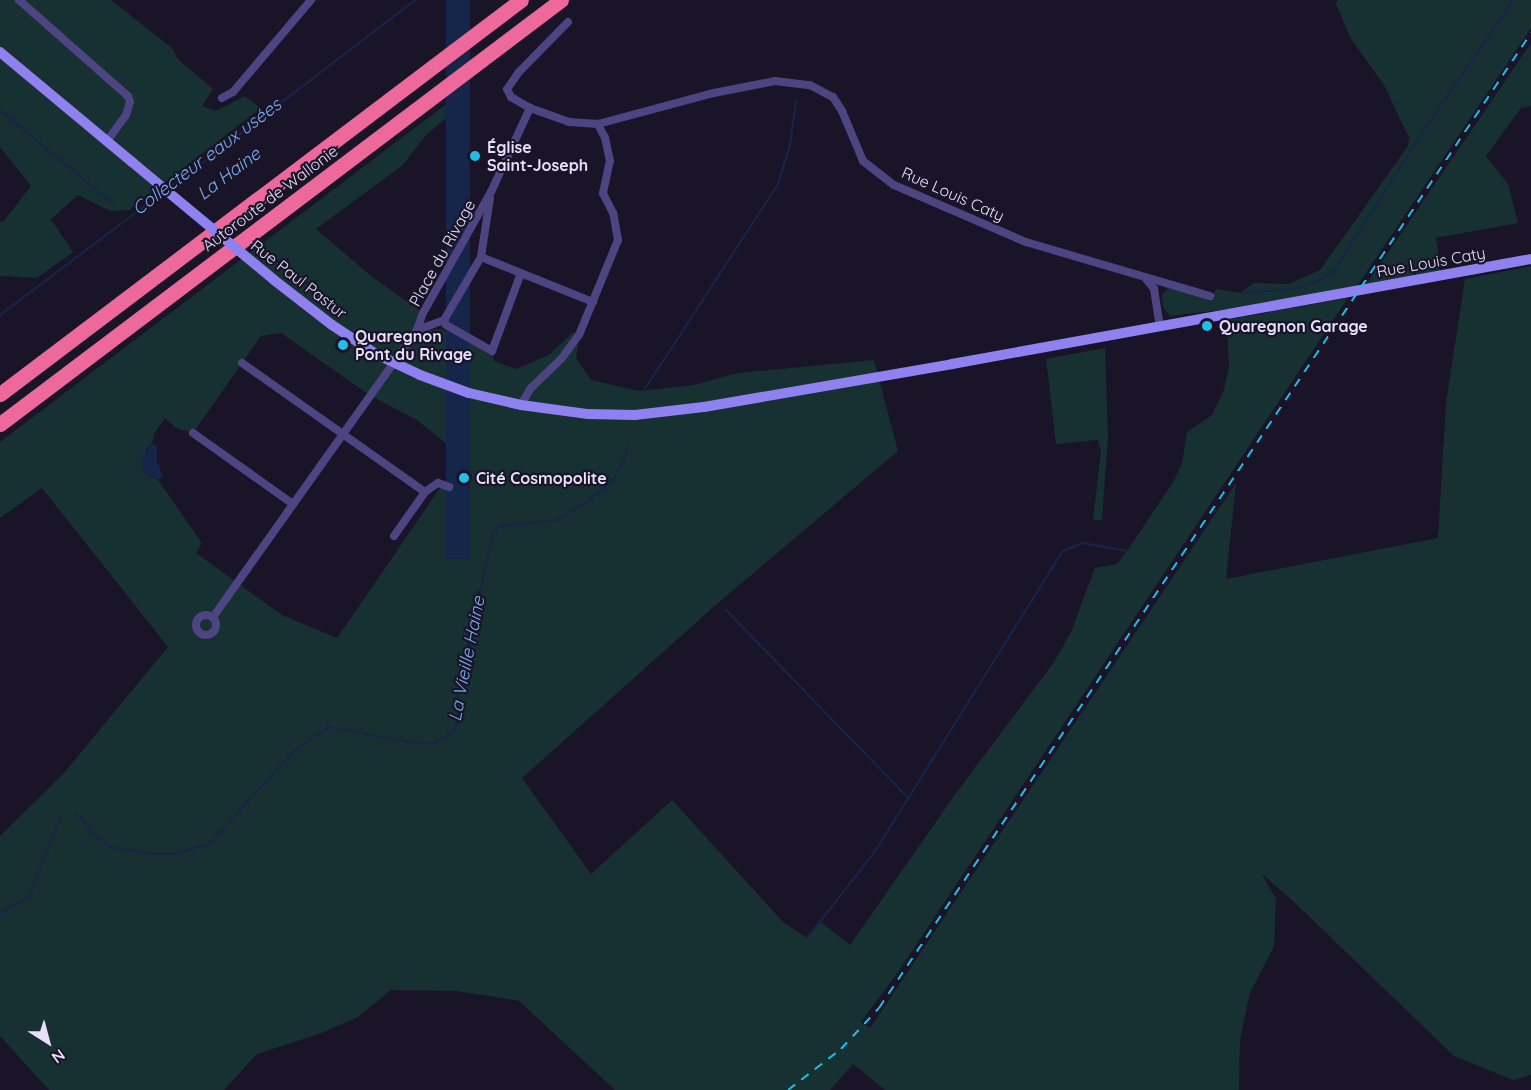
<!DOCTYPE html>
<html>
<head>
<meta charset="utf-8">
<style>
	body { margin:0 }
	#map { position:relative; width:1531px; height:1090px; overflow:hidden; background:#191428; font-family:Quicksand,sans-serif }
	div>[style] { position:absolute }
	.green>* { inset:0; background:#173032 }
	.water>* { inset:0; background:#16254a; transform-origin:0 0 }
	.stream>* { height:2px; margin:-1px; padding:0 1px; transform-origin:1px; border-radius:1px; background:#16254a }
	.minor>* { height:8px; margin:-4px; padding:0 4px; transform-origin:4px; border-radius:4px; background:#4d4482 }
	.minor>.ring { margin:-4px; padding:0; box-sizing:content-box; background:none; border:8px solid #4d4482; border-radius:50% }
	.secondary>* { height:10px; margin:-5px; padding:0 5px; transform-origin:5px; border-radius:5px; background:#8f81f0 }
	.motorway>* { height:15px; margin:-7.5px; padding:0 7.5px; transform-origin:7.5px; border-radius:7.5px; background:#ed689b }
	.rail>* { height:2px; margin-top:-1px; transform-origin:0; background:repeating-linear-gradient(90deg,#21bee5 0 9px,transparent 0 17px) }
	.secondary-bridge>* { height:10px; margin:-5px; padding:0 5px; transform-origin:5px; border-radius:5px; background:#8f81f0 }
	.dots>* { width:16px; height:16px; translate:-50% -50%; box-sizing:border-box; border:3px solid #191428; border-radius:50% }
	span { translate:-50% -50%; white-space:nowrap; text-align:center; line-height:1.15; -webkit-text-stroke:4.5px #191428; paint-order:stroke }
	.poi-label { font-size:16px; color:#e5dffb; font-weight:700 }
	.left { translate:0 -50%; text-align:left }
	.street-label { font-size:16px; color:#e5dffb }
	.water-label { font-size:18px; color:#79adef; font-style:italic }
	.north { position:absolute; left:18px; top:1012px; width:60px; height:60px; -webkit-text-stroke:4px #191428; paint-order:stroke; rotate:144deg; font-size:16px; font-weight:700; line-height:24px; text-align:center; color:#e5dffb }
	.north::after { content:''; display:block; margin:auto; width:21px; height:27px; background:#e5dffb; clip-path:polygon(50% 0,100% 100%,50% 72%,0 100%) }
</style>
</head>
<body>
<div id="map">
	<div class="green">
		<div style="clip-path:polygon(0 0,111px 0,172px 48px,178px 59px,213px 89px,202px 106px,216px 111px,245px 96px,261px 108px,129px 210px,110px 211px,78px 195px,51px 219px,73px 252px,37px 278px,0 276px,0 221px,3px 222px,31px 186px,0 147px)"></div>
		<div style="clip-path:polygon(1339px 0,1531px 0,1531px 28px,1357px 286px,1237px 308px,1170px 316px,1163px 307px,1162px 295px,1168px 288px,1212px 299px,1216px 289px,1240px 293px,1254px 283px,1289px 284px,1320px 270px,1408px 146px,1409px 138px,1384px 85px,1351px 39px,1335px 2px)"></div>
		<div style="clip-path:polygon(1531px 43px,1531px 106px,1521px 108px,1486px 156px,1508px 184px,1518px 223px,1436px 238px,1441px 272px,1366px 285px)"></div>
		<div style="clip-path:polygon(evenodd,453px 99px,459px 107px,425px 136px,403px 165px,316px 229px,371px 276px,423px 313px,417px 330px,441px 329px,492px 352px,494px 361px,516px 369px,549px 355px,573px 332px,579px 335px,576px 358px,591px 380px,639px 391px,694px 385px,738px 373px,874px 360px,898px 451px,718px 603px,522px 778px,591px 874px,672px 800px,783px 922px,807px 938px,821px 922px,850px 945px,954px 796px,1054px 662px,1071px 632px,1095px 568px,1117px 564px,1127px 551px,1173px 482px,1182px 463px,1187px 432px,1212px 415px,1224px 390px,1229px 366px,1226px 320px,1348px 298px,896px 975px,861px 1022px,870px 1028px,1236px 483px,1226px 579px,1438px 538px,1446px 403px,1465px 279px,1531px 266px,1531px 1075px,1513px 1080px,1454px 1056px,1293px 901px,1262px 874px,1276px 899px,1274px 946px,1250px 993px,1240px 1039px,1239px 1090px,885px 1090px,853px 1064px,830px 1090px,615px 1090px,519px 1001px,457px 991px,391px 990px,358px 1017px,319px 1034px,257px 1054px,224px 1090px,49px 1090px,0 1036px,0 836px,64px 773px,168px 647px,42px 488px,0 518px,0 442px,453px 99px,281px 333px,371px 396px,417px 420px,462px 456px,337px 638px,282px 615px,196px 553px,202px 543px,158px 480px,150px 477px,146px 449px,152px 444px,154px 434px,165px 418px,176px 428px,193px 433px,261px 336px,281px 333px)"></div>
		<div style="clip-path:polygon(1105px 348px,1108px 436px,1102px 520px,1093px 520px,1101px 452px,1098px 440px,1056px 444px,1046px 359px)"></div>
	</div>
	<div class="water">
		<div style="left:446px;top:0;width:24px;height:559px"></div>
		<div style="clip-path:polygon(152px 444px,157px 446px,157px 462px,163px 476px,158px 480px,144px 473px,141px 465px,141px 458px)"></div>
	</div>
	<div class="stream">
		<div style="left:0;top:110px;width:146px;rotate:39.7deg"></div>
		<div style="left:168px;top:189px;width:311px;rotate:-37.4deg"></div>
		<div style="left:1240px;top:293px;width:54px;rotate:-4.2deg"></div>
		<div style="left:1294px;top:289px;width:23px;rotate:-18deg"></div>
		<div style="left:1316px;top:282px;width:21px;rotate:-31deg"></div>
		<div style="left:1334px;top:271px;width:156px;rotate:-57.5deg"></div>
		<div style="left:1418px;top:139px;width:168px;rotate:-55.6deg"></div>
		<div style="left:0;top:315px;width:204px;rotate:-37deg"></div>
		<div style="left:643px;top:392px;width:248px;rotate:-57deg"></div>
		<div style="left:778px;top:184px;width:41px;rotate:-72.9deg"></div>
		<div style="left:790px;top:145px;width:44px;rotate:-82.2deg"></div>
		<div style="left:726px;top:610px;width:263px;rotate:45.9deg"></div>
		<div style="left:74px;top:814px;width:9px;rotate:32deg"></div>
		<div style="left:82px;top:819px;width:19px;rotate:54deg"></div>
		<div style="left:93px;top:834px;width:21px;rotate:37deg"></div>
		<div style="left:110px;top:847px;width:44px;rotate:9.2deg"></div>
		<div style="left:153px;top:854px;width:22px"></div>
		<div style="left:175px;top:854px;width:37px;rotate:-17deg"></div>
		<div style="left:210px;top:843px;width:125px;rotate:-47.6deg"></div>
		<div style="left:294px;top:751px;width:42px;rotate:-35.2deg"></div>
		<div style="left:328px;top:727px;width:88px;rotate:10.4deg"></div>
		<div style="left:415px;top:743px;width:18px;rotate:3deg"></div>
		<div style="left:433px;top:744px;width:12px;rotate:-31deg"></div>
		<div style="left:443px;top:738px;width:15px;rotate:-37deg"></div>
		<div style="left:455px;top:729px;width:14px;rotate:-73deg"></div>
		<div style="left:459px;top:716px;width:11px;rotate:-105deg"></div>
		<div style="left:456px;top:705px;width:176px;rotate:-77.9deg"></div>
		<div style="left:493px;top:533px;width:10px;rotate:-45deg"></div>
		<div style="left:500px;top:526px;width:58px;rotate:-5.9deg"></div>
		<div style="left:558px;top:520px;width:39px;rotate:-32deg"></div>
		<div style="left:591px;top:499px;width:28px;rotate:-41deg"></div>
		<div style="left:612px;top:481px;width:26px;rotate:-61deg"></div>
		<div style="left:625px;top:458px;width:14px;rotate:-78deg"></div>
		<div style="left:0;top:914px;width:34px;rotate:-32deg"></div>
		<div style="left:29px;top:896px;width:84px;rotate:-68.3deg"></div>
		<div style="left:807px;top:938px;width:108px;rotate:-51.8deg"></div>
		<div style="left:874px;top:853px;width:356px;rotate:-58deg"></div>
		<div style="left:1063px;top:551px;width:22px;rotate:-22deg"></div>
		<div style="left:1083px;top:543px;width:45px;rotate:10.3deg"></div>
	</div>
	<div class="minor">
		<div style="left:19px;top:0;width:145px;rotate:41.4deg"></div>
		<div style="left:128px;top:96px;width:6px;rotate:72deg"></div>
		<div style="left:130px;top:102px;width:14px;rotate:107deg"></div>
		<div style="left:126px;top:115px;width:32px;rotate:126deg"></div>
		<div style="left:568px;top:22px;width:70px;rotate:134.4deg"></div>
		<div style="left:519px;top:72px;width:21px;rotate:125deg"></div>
		<div style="left:507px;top:89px;width:9px;rotate:63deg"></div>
		<div style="left:511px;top:97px;width:22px;rotate:30deg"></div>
		<div style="left:530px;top:108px;width:41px;rotate:19.7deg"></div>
		<div style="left:569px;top:122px;width:29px;rotate:4deg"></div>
		<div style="left:598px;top:124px;width:120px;rotate:-15deg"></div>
		<div style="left:714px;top:93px;width:62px;rotate:-11.1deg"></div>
		<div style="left:775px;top:81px;width:35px;rotate:7deg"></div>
		<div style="left:810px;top:85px;width:26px;rotate:28deg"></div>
		<div style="left:833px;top:97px;width:17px;rotate:57deg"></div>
		<div style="left:842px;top:111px;width:54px;rotate:67.2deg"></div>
		<div style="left:863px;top:161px;width:39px;rotate:38deg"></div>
		<div style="left:894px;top:185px;width:144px;rotate:23.4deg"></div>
		<div style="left:1026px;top:242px;width:192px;rotate:16.4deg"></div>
		<div style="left:222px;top:98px;width:13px;rotate:-29deg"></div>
		<div style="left:233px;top:92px;width:121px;rotate:-49.7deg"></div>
		<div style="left:490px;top:198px;width:60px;rotate:98.7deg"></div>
		<div style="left:481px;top:257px;width:73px;rotate:120.4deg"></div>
		<div style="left:444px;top:320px;width:5px;rotate:68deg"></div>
		<div style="left:446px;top:325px;width:53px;rotate:29.5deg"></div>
		<div style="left:492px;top:351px;width:83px;rotate:-69.6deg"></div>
		<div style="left:481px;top:257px;width:121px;rotate:21.9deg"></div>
		<div style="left:1146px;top:279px;width:13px;rotate:51deg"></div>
		<div style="left:1154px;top:289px;width:37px;rotate:81deg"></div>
		<div style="left:417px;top:330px;width:29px;rotate:-20deg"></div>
		<div style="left:242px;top:363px;width:224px;rotate:35.2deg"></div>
		<div style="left:425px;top:492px;width:16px;rotate:-35deg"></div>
		<div style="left:438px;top:483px;width:12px;rotate:20deg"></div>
		<div style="left:521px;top:405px;width:20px;rotate:-60deg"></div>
		<div style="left:531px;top:388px;width:43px;rotate:-44.1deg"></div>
		<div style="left:562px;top:358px;width:29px;rotate:-54deg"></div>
		<div style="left:579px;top:335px;width:103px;rotate:-67.7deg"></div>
		<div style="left:618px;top:240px;width:27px;rotate:-100deg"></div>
		<div style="left:613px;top:213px;width:22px;rotate:-117deg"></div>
		<div style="left:603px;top:193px;width:33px;rotate:-78deg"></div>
		<div style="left:610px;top:161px;width:24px;rotate:-102deg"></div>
		<div style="left:605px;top:138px;width:16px;rotate:-117deg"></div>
		<div style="left:193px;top:433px;width:123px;rotate:35.4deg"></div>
		<div style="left:394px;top:536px;width:54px;rotate:-54.8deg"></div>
		<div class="ring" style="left:196px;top:615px;width:12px;height:12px"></div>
		<div style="left:213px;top:617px;width:352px;rotate:-54.6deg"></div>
		<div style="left:417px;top:330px;width:18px;rotate:-71deg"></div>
		<div style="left:423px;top:313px;width:139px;rotate:-60.7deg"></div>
		<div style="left:491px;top:192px;width:93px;rotate:-65.1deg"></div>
	</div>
	<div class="secondary">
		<div style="left:0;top:52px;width:172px;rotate:39.8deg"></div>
		<div style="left:274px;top:280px;width:73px;rotate:37.8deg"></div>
		<div style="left:332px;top:325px;width:53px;rotate:33.4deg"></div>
		<div style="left:420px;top:375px;width:52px;rotate:20.2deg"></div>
		<div style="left:469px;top:393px;width:53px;rotate:13deg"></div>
		<div style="left:521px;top:405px;width:68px;rotate:7.7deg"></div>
		<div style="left:588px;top:414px;width:47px;rotate:1.2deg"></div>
		<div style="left:635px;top:415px;width:69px;rotate:-6.6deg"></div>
		<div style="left:704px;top:407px;width:252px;rotate:-9.8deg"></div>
		<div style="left:952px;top:364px;width:588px;rotate:-10.28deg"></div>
	</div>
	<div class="motorway">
		<div style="left:0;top:394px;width:653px;rotate:-37.1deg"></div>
		<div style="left:0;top:424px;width:703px;rotate:-37.08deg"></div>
	</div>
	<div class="rail">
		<div style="left:788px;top:1090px;width:67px;rotate:-37.7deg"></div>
		<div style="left:841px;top:1049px;width:56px;rotate:-47.2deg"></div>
		<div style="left:879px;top:1008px;width:1173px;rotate:-56.23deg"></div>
	</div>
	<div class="secondary-bridge">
		<div style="left:132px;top:162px;width:185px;rotate:39.7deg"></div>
		<div style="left:376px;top:354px;width:49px;rotate:25.5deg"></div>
	</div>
	<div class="dots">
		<div style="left:475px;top:156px;background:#21bee5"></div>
		<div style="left:1207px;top:326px;background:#21bee5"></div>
		<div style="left:343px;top:345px;background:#21bee5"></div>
		<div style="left:464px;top:478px;background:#21bee5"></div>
	</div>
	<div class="poi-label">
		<span class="left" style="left:487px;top:156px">Église<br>Saint-Joseph</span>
		<span class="left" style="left:1219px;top:326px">Quaregnon Garage</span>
		<span class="left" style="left:355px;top:345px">Quaregnon<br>Pont du Rivage</span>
		<span class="left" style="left:476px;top:478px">Cité Cosmopolite</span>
	</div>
	<div class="street-label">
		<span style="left:953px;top:194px;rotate:24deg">Rue Louis Caty</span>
		<span style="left:270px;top:198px;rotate:-37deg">Autoroute de Wallonie</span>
		<span style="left:442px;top:253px;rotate:-61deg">Place du Rivage</span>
		<span style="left:1431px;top:262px;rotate:-10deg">Rue Louis Caty</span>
		<span style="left:299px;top:279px;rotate:38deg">Rue Paul Pastur</span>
	</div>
	<div class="water-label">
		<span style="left:207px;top:157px;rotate:-37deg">Collecteur eaux usées</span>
		<span style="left:229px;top:174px;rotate:-37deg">La Haine</span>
		<span style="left:467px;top:659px;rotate:-79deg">La Vieille Haine</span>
	</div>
	<div class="north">N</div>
</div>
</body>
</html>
